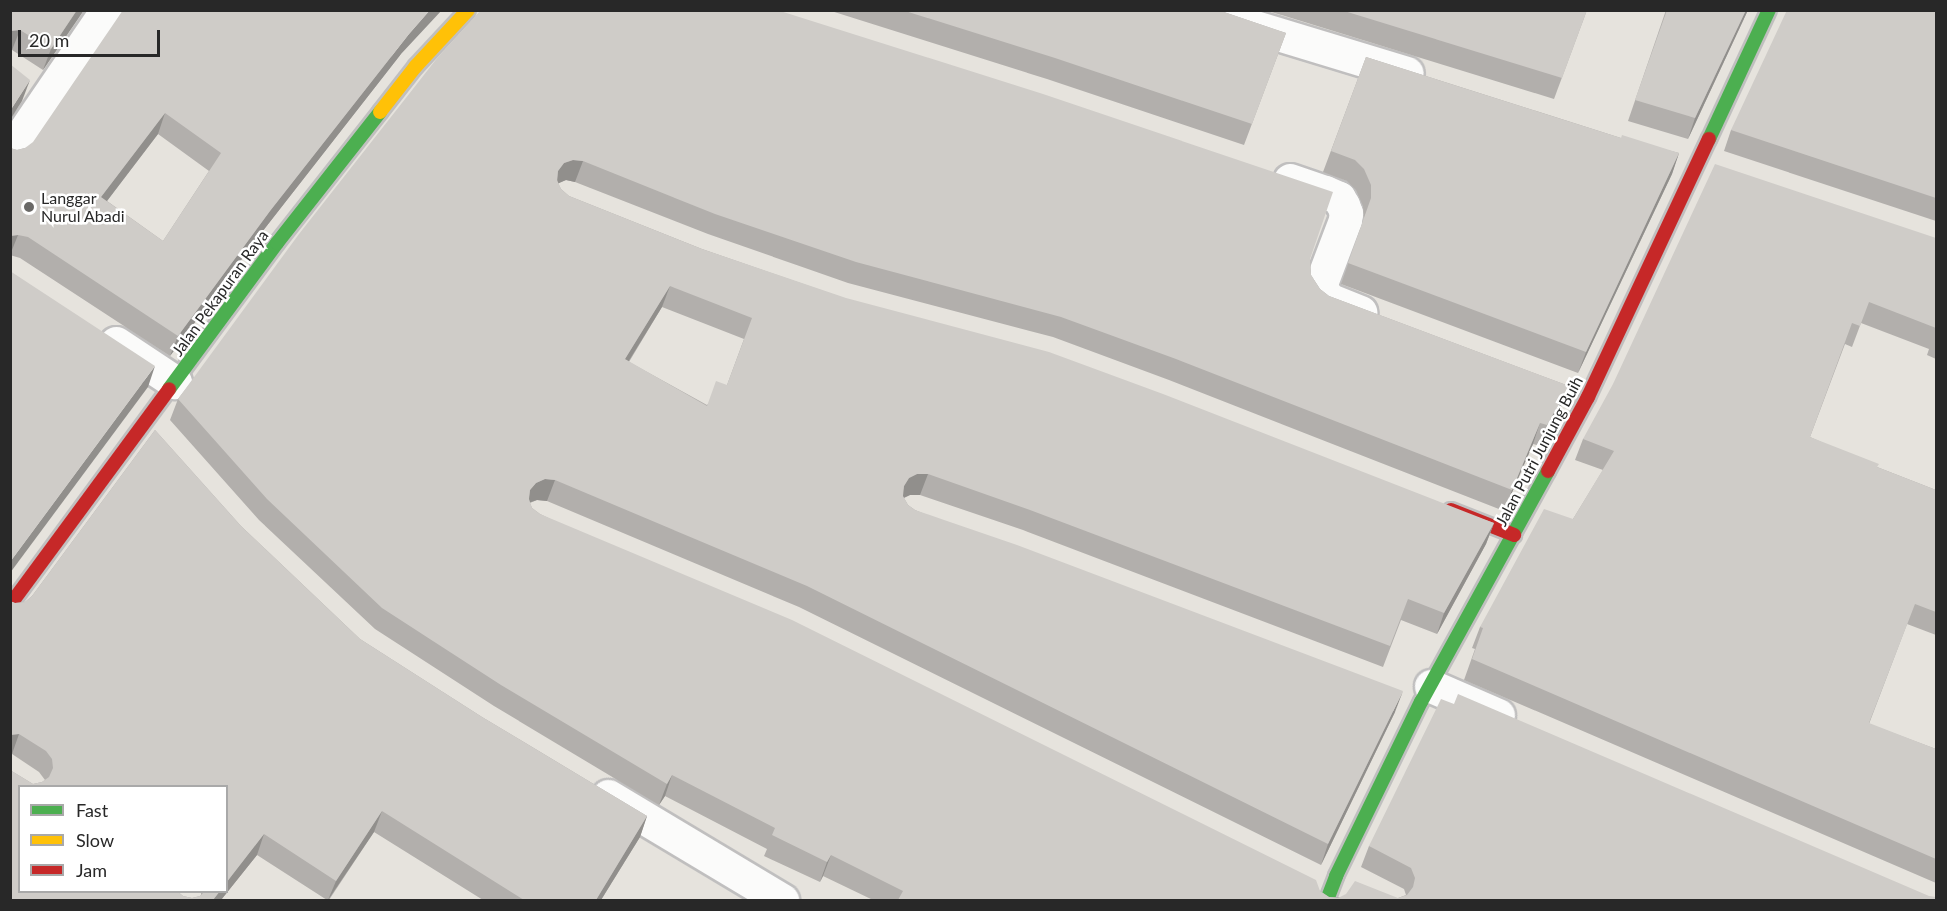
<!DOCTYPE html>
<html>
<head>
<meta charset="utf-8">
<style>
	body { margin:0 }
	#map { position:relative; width:1947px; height:911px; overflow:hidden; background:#e6e3dd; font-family:Lato,sans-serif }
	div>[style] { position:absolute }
	.roads { filter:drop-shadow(2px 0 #c0bfbf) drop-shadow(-2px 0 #c0bfbf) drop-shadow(0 2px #c0bfbf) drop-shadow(0 -2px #c0bfbf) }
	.street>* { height:33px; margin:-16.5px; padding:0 16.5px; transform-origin:16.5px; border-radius:16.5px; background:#fbfbfa }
	.fast>* { height:14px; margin:-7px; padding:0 7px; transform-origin:7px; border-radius:7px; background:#4caf50 }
	.slow>* { height:14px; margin:-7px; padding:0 7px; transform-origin:7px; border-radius:7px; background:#ffc107 }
	.jam>* { height:14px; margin:-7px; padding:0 7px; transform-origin:7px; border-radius:7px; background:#c62828 }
	.wall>* { inset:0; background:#b2afac }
	.shaded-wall>* { inset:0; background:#918f8c }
	.building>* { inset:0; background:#cfccc8 }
	.dots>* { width:16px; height:16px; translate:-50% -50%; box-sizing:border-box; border:3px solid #fff; border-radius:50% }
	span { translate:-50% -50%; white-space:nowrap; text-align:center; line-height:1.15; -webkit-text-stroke:5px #fff; paint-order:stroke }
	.poi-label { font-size:16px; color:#282828 }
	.left { translate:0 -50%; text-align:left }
	.street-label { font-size:16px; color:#282828 }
	.frame { position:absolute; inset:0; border:12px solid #282828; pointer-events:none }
	.legend { position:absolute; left:18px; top:785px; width:210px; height:108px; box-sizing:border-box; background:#fff; border:2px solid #a9a9a9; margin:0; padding:8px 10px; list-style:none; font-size:18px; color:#282828 }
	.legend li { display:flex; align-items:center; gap:12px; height:30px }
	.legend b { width:30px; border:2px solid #a9a9a9 }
	.scale { position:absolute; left:18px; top:30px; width:142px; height:27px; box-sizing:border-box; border:3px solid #282828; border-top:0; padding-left:8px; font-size:18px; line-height:21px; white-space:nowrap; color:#282828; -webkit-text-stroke:4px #fff; paint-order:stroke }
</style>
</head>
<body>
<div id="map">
	<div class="roads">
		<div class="street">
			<div style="left:1199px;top:10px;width:217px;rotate:16.9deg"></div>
			<div style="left:10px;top:152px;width:172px;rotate:-55.7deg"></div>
			<div style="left:1290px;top:180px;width:37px;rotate:19deg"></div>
			<div style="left:1325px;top:192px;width:15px;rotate:23deg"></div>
			<div style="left:1339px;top:198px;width:8px;rotate:60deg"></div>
			<div style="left:1343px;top:205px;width:9px;rotate:69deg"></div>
			<div style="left:1346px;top:213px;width:7px;rotate:98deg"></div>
			<div style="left:1345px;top:220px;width:71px;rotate:110.7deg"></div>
			<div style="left:1320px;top:286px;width:15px;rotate:58deg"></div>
			<div style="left:1328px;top:299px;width:35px;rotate:22deg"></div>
			<div style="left:116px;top:343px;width:71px;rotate:33.5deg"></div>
			<div style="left:1431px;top:686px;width:73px;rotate:23.4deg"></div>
			<div style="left:608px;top:796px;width:203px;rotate:30.9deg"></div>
		</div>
		<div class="fast">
			<div style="left:1709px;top:139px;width:142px;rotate:-65.1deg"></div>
			<div style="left:169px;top:389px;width:182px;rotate:-53.5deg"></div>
			<div style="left:277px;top:243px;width:167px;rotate:-51.8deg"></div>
			<div style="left:1327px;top:900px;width:26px;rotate:-69deg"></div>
			<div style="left:1336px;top:876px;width:194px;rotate:-64deg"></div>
			<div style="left:1421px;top:702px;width:264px;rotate:-61.2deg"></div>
		</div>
		<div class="slow">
			<div style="left:380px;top:112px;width:58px;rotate:-52deg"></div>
			<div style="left:416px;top:66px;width:76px;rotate:-47.1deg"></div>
		</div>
		<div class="jam">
			<div style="left:1548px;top:471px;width:84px;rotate:-61.6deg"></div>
			<div style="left:1588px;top:397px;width:285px;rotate:-64.9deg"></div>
			<div style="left:1451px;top:510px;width:68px;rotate:21.6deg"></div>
			<div style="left:10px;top:605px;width:268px;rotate:-53.6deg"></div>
		</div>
	</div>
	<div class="wall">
		<div style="clip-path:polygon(10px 10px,84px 10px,43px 70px,12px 50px,10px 51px)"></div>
		<div style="clip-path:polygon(evenodd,481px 10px,1310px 259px,1311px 275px,1320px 289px,1329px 296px,1569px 386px,1561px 407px,1540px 446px,1533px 444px,1504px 511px,1169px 380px,1053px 337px,848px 283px,708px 234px,575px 182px,566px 180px,558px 183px,561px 189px,569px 196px,702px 249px,1494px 523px,1486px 544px,1437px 634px,1401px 620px,1383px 667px,1023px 530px,920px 495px,910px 495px,904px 498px,908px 505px,915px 510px,1395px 712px,1321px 865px,799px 607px,547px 501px,537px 500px,530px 503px,532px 508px,540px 514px,1320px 891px,1329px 897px,1398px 898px,1406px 895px,1404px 889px,1361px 867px,1369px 846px,1936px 900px,873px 900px,823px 876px,820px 882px,764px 856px,767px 849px,665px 796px,659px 805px,494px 706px,375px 629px,259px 520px,170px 420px,178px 399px,481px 10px,662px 307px,744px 339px,727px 385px,707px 405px,629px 362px,662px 307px)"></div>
		<div style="clip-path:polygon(828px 10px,1218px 10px,1286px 33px,1244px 145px,1047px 79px)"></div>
		<div style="clip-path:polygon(1265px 10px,1587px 10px,1554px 99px)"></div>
		<div style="clip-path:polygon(1666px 10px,1748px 10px,1688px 139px,1628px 121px)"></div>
		<div style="clip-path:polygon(1936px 10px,1936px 221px,1724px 151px,1731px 130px)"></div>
		<div style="clip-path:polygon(evenodd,401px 54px,262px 232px,170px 356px,20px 258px,10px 255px,10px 148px,17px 150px,401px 54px,158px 134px,209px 171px,163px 241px,107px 201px,158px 134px)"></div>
		<div style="clip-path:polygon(1366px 57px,1621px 138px,1679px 153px,1672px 174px,1578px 373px,1341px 284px,1364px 219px,1363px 206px,1356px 190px,1347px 181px,1323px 172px)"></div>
		<div style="clip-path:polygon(1936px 238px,1936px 359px,1927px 355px,1929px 349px,1861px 323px,1852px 347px,1845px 344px,1810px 437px,1877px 467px,1936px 490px,1936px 635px,1907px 624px,1869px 724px,1936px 749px,1936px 883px,1464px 680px,1475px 649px,1472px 648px,1480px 627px,1573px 519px,1603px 470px,1575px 460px,1583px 439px)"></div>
		<div style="clip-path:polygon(evenodd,155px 430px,241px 526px,360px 639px,482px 717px,647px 816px,640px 837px,601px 900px,483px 900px,374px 832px,329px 900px,327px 900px,257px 855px,221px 900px,10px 900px,10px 770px,33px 784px,42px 782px,45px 780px,39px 772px,12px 754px,10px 755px,10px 601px,15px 603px,25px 602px,32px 596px,155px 430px,20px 786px,226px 786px,226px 891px,201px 891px,201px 895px,200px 896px,192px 898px,183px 896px,177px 891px,20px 891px,20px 786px)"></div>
	</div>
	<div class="shaded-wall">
		<div style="clip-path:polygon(77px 10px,84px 10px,43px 70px,51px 49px)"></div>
		<div style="clip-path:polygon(430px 10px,442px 10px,401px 54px,262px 232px,170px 356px,178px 336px,270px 211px,409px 34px)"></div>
		<div style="clip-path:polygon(1746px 10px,1748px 10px,1688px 139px,1695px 118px)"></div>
		<div style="clip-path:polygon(20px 30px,12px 50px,10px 51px,10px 31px)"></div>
		<div style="clip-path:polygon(30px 80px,22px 101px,10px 120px,10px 111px)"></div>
		<div style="clip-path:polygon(165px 113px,158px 134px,94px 218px,101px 197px)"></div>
		<div style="clip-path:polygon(1679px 153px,1672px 174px,1578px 373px,1586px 352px)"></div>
		<div style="clip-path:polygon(573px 160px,583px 161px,575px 182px,566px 180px,557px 184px,558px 171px,564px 163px)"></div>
		<div style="clip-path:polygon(18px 235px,10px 255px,10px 236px)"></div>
		<div style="clip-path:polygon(670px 286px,662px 307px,617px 380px,625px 359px)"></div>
		<div style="clip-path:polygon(155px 366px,148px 387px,10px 573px,10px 562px)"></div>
		<div style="clip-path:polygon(1569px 386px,1561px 407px,1540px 446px,1547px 425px)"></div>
		<div style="clip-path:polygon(1540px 423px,1533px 444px,1504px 511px,1512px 490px)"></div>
		<div style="clip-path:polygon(917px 474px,928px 474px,920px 495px,910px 495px,901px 499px,904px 486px,909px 478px)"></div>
		<div style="clip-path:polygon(545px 479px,555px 480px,547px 501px,537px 500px,528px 503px,530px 490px,536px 483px)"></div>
		<div style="clip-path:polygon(1494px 523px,1486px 544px,1437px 634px,1444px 613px)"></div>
		<div style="clip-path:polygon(1403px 691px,1395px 712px,1321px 865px,1328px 844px)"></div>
		<div style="clip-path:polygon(19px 734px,12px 754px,10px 755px,10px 735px)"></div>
		<div style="clip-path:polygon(672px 775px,665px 796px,659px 805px,667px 784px)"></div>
		<div style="clip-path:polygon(382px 811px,374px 832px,328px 900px,336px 881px)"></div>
		<div style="clip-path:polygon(647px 816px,640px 837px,601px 900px,596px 900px)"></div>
		<div style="clip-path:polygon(264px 834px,257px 855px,221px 900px,213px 900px,220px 891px,226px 891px,226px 883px)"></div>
		<div style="clip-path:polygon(831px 855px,823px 876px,820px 882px,827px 862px)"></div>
	</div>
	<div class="building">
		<div style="clip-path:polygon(10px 10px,77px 10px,51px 49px,20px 30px,10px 31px)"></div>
		<div style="clip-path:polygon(evenodd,123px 10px,430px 10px,409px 34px,270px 211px,178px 336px,28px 237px,18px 235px,10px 236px,10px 148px,17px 150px,25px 148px,33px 142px,123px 10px,165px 113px,221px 153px,163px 241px,101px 197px,165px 113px)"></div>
		<div style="clip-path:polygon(evenodd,481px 10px,777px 10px,1043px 94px,1333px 192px,1310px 259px,1311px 275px,1320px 289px,1329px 296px,1569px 386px,1547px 425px,1540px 423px,1512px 490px,1176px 359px,1061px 317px,856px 262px,715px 214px,583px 161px,573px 160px,564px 163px,558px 171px,557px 180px,561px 189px,569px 196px,702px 249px,846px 298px,1049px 352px,1163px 394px,1494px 523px,1444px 613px,1408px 599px,1390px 646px,1030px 510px,928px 474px,917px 474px,909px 478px,904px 486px,903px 496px,908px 505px,915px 510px,1017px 545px,1403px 691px,1328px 844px,807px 586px,555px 480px,545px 479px,536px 483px,530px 490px,529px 499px,532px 508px,540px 514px,792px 620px,1316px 880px,1320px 891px,1329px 897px,1338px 898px,1346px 894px,1355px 881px,1398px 898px,1407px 895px,1413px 887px,1415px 878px,1411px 868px,1369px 846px,1441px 699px,1454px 704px,1458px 694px,1929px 896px,1936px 897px,1936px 900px,898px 900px,903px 891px,831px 855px,827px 862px,772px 835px,775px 828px,672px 775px,667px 784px,501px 685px,382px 608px,267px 499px,178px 399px,299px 234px,438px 57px,481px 10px,670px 286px,752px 318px,727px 385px,716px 381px,707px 406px,625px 359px,670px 286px)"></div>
		<div style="clip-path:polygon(902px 10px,1218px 10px,1286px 33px,1252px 124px,1055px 58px)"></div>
		<div style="clip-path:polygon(1341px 10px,1587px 10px,1562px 78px)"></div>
		<div style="clip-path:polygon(1667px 10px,1746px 10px,1695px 118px,1635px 100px)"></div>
		<div style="clip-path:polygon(1787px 10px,1936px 10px,1936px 198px,1731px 130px)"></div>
		<div style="clip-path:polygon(1366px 57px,1621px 138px,1622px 135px,1679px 153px,1586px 352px,1348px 263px,1371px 198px,1371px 185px,1364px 169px,1355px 160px,1331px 151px)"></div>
		<div style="clip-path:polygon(10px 64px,30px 80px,10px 111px)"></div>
		<div style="clip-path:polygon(1715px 164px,1936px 238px,1936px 328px,1869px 302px,1860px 326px,1852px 323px,1810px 437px,1879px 464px,1877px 467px,1936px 490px,1936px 612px,1915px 604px,1869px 723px,1936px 749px,1936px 859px,1472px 659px,1483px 628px,1480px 627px,1544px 509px,1573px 519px,1614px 451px,1583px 439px,1613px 384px)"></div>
		<div style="clip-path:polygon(10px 271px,155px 366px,10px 562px)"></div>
		<div style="clip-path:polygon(155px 430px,241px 526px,360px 639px,482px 717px,647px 816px,596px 900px,524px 900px,382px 811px,336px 881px,264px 834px,226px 883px,226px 786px,20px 786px,20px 891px,177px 891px,183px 896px,192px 898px,200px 896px,205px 891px,220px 891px,213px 900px,10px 900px,10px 770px,33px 784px,42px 782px,49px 777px,53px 768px,52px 759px,46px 751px,19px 734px,10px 735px,10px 601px,15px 603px,25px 602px,32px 596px)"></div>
	</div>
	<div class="dots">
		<div style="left:29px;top:207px;background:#6a6967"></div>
	</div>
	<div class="poi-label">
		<span class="left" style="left:41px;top:207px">Langgar<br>Nurul Abadi</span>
	</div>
	<div class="street-label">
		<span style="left:220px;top:293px;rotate:-54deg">Jalan Pekapuran Raya</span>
		<span style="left:1539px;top:451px;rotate:-62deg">Jalan Putri Junjung Buih</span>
	</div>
	<div class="frame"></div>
	<ul class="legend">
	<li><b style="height:8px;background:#4caf50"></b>Fast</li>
	<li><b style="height:8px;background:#ffc107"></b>Slow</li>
	<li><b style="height:8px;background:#c62828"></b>Jam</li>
	</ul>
	<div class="scale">20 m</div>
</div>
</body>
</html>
